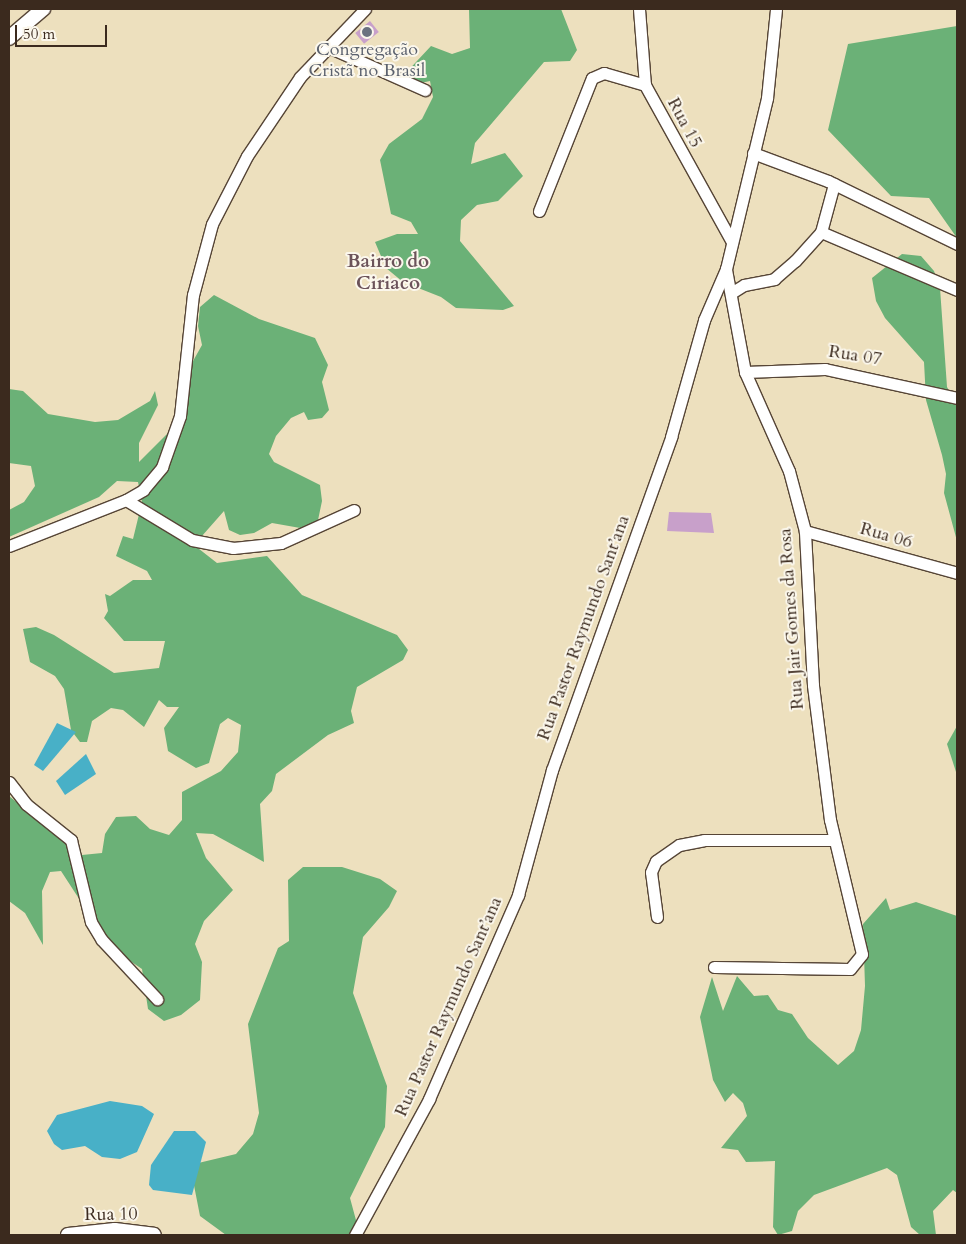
<!DOCTYPE html>
<html>
<head>
<meta charset="utf-8">
<style>
	body { margin:0 }
	#map { position:relative; width:966px; height:1244px; overflow:hidden; background:#ede0be; font-family:Cardo,serif }
	div>[style] { position:absolute }
	.forest>* { inset:0; background:#6bb177 }
	.water>* { inset:0; background:#48b0c7 }
	.building>* { inset:0; background:#c8a0ca; transform-origin:0 0 }
	.roads { filter:drop-shadow(1px 0 #564536) drop-shadow(-1px 0 #564536) drop-shadow(0 1px #564536) drop-shadow(0 -1px #564536) }
	.minor>* { height:11px; margin:-5.5px; padding:0 5.5px; transform-origin:5.5px; border-radius:5.5px; background:#fff }
	.tertiary>* { height:14px; margin:-7px; padding:0 7px; transform-origin:7px; border-radius:7px; background:#fff }
	.dots>* { width:14px; height:14px; translate:-50% -50%; box-sizing:border-box; border:2px solid #fbf7ec; border-radius:50% }
	span { translate:-50% -50%; white-space:nowrap; text-align:center; line-height:1.15; -webkit-text-stroke:4px #fbf7ec; paint-order:stroke }
	.worship-label { font-size:18px; color:#5b616d }
	.street-label { font-size:18px; color:#3b2a1e }
	.neighbourhood-label { font-size:19px; color:#6c535a; font-weight:700 }
	.frame { position:absolute; inset:0; border:10px solid #3b2a1e; pointer-events:none }
	.scale { position:absolute; left:15px; top:25px; width:92px; height:22px; box-sizing:border-box; border:2px solid #3b2a1e; border-top:0; padding-left:6px; font-size:15px; line-height:18px; white-space:nowrap; color:#3b2a1e; -webkit-text-stroke:4px #fbf7ec; paint-order:stroke }
</style>
</head>
<body>
<div id="map">
	<div class="forest">
		<div style="clip-path:polygon(469px 9px,561px 9px,577px 50px,570px 61px,544px 62px,475px 143px,471px 164px,505px 153px,523px 176px,498px 201px,477px 205px,461px 220px,460px 241px,514px 306px,503px 310px,456px 308px,441px 297px,403px 282px,386px 268px,375px 242px,397px 234px,418px 234px,411px 222px,391px 214px,380px 160px,389px 144px,422px 119px,433px 97px,430px 81px,411px 85px,402px 77px,431px 46px,452px 54px,470px 48px)"></div>
		<div style="clip-path:polygon(957px 26px,957px 238px,929px 198px,891px 196px,828px 130px,848px 44px)"></div>
		<div style="clip-path:polygon(902px 254px,921px 256px,934px 271px,940px 288px,947px 387px,957px 405px,957px 541px,944px 493px,946px 474px,942px 455px,926px 400px,924px 362px,885px 318px,876px 301px,872px 278px)"></div>
		<div style="clip-path:polygon(214px 295px,259px 319px,315px 338px,328px 365px,322px 382px,329px 410px,322px 418px,308px 420px,304px 412px,291px 418px,276px 436px,269px 454px,274px 462px,320px 485px,322px 501px,317px 525px,306px 529px,272px 523px,254px 533px,240px 535px,229px 530px,224px 511px,194px 545px,217px 563px,267px 556px,302px 595px,397px 635px,408px 650px,403px 660px,357px 687px,351px 711px,354px 723px,328px 735px,276px 774px,272px 791px,260px 804px,264px 862px,213px 834px,196px 833px,206px 858px,233px 890px,204px 921px,195px 944px,202px 962px,200px 1000px,181px 1015px,164px 1021px,148px 1009px,142px 969px,111px 948px,61px 871px,50px 872px,42px 891px,43px 945px,25px 913px,9px 901px,9px 796px,82px 855px,102px 853px,105px 834px,116px 817px,136px 816px,150px 829px,169px 835px,182px 820px,182px 792px,221px 771px,238px 752px,241px 725px,228px 718px,220px 724px,209px 763px,196px 768px,168px 751px,164px 728px,179px 707px,167px 707px,159px 700px,144px 727px,123px 710px,111px 708px,92px 721px,87px 742px,80px 742px,71px 730px,64px 689px,55px 676px,30px 662px,23px 629px,36px 627px,54px 635px,114px 673px,159px 668px,165px 641px,124px 641px,104px 618px,108px 611px,105px 594px,110px 596px,133px 580px,152px 580px,147px 571px,116px 556px,123px 536px,133px 539px,142px 502px,138px 482px,117px 481px,99px 497px,9px 537px,9px 510px,24px 502px,35px 486px,31px 466px,9px 463px,9px 389px,23px 391px,48px 414px,95px 422px,118px 420px,150px 401px,155px 391px,158px 405px,139px 443px,139px 462px,184px 417px,183px 379px,202px 345px,198px 326px,200px 307px)"></div>
		<div style="clip-path:polygon(957px 726px,957px 775px,947px 744px)"></div>
		<div style="clip-path:polygon(303px 867px,342px 867px,380px 879px,397px 891px,389px 907px,363px 937px,353px 993px,387px 1086px,385px 1127px,350px 1198px,360px 1235px,226px 1235px,200px 1216px,190px 1165px,236px 1154px,253px 1134px,259px 1113px,248px 1024px,278px 948px,289px 941px,288px 880px)"></div>
		<div style="clip-path:polygon(886px 898px,890px 910px,916px 902px,957px 916px,957px 1193px,953px 1190px,933px 1211px,936px 1235px,920px 1235px,911px 1227px,897px 1175px,887px 1168px,814px 1195px,798px 1211px,792px 1231px,778px 1235px,773px 1227px,775px 1161px,746px 1162px,738px 1150px,721px 1148px,747px 1116px,743px 1103px,733px 1093px,725px 1102px,713px 1080px,700px 1017px,712px 977px,723px 1011px,737px 976px,754px 996px,768px 995px,778px 1010px,792px 1014px,808px 1038px,838px 1065px,854px 1051px,861px 1030px,865px 986px,863px 924px)"></div>
	</div>
	<div class="water">
		<div style="clip-path:polygon(57px 723px,76px 732px,43px 771px,34px 765px)"></div>
		<div style="clip-path:polygon(86px 754px,96px 774px,65px 795px,56px 781px)"></div>
		<div style="clip-path:polygon(110px 1101px,142px 1106px,154px 1114px,137px 1152px,120px 1159px,102px 1157px,85px 1146px,62px 1150px,54px 1144px,47px 1131px,57px 1115px)"></div>
		<div style="clip-path:polygon(174px 1131px,195px 1131px,206px 1142px,192px 1195px,153px 1190px,149px 1185px,151px 1165px)"></div>
	</div>
	<div class="building">
		<div style="left:370px;top:21px;width:14px;height:19px;rotate:51deg"></div>
		<div style="clip-path:polygon(669px 512px,711px 513px,714px 533px,667px 531px)"></div>
	</div>
	<div class="roads">
		<div class="minor">
			<div style="left:639px;top:9px;width:76px;rotate:85.5deg"></div>
			<div style="left:645px;top:85px;width:179px;rotate:61deg"></div>
			<div style="left:328px;top:47px;width:106px;rotate:23.9deg"></div>
			<div style="left:753px;top:153px;width:80px;rotate:20.5deg"></div>
			<div style="left:828px;top:181px;width:144px;rotate:26deg"></div>
			<div style="left:539px;top:211px;width:143px;rotate:-68.3deg"></div>
			<div style="left:592px;top:78px;width:13px;rotate:-23deg"></div>
			<div style="left:604px;top:73px;width:43px;rotate:16.3deg"></div>
			<div style="left:821px;top:232px;width:148px;rotate:23.1deg"></div>
			<div style="left:731px;top:293px;width:15px;rotate:-32deg"></div>
			<div style="left:744px;top:285px;width:31px;rotate:-11deg"></div>
			<div style="left:774px;top:279px;width:28px;rotate:-41deg"></div>
			<div style="left:795px;top:261px;width:39px;rotate:-48deg"></div>
			<div style="left:821px;top:232px;width:50px;rotate:-74.8deg"></div>
			<div style="left:745px;top:372px;width:80px;rotate:-2.1deg"></div>
			<div style="left:825px;top:369px;width:135px;rotate:12.4deg"></div>
			<div style="left:126px;top:500px;width:77px;rotate:31.2deg"></div>
			<div style="left:192px;top:540px;width:42px;rotate:11deg"></div>
			<div style="left:233px;top:548px;width:48px;rotate:-5.9deg"></div>
			<div style="left:281px;top:543px;width:80px;rotate:-24.3deg"></div>
			<div style="left:805px;top:531px;width:158px;rotate:15.4deg"></div>
			<div style="left:9px;top:546px;width:126px;rotate:-21.5deg"></div>
			<div style="left:126px;top:500px;width:20px;rotate:-30deg"></div>
			<div style="left:143px;top:490px;width:30px;rotate:-50deg"></div>
			<div style="left:162px;top:467px;width:54px;rotate:-70.6deg"></div>
			<div style="left:180px;top:416px;width:122px;rotate:-83.9deg"></div>
			<div style="left:193px;top:295px;width:73px;rotate:-75deg"></div>
			<div style="left:212px;top:224px;width:76px;rotate:-62.8deg"></div>
			<div style="left:247px;top:156px;width:95px;rotate:-56.1deg"></div>
			<div style="left:300px;top:77px;width:94px;rotate:-46.3deg"></div>
			<div style="left:9px;top:782px;width:28px;rotate:52deg"></div>
			<div style="left:26px;top:804px;width:58px;rotate:38.7deg"></div>
			<div style="left:71px;top:840px;width:84px;rotate:76.3deg"></div>
			<div style="left:91px;top:922px;width:21px;rotate:59deg"></div>
			<div style="left:102px;top:940px;width:81px;rotate:47deg"></div>
			<div style="left:657px;top:917px;width:45px;rotate:-97.6deg"></div>
			<div style="left:651px;top:872px;width:12px;rotate:-66deg"></div>
			<div style="left:656px;top:861px;width:28px;rotate:-35deg"></div>
			<div style="left:679px;top:845px;width:25px;rotate:-11deg"></div>
			<div style="left:704px;top:840px;width:130px"></div>
			<div style="left:714px;top:967px;width:136px;rotate:0.8deg"></div>
			<div style="left:850px;top:969px;width:19px;rotate:-51deg"></div>
			<div style="left:862px;top:954px;width:138px;rotate:-103.4deg"></div>
			<div style="left:830px;top:820px;width:136px;rotate:-97.2deg"></div>
			<div style="left:813px;top:685px;width:154px;rotate:-93deg"></div>
			<div style="left:805px;top:531px;width:62px;rotate:-104.9deg"></div>
			<div style="left:789px;top:471px;width:108px;rotate:-114deg"></div>
			<div style="left:745px;top:372px;width:105px;rotate:-100.5deg"></div>
			<div style="left:355px;top:1235px;width:155px;rotate:-61.4deg"></div>
			<div style="left:429px;top:1099px;width:223px;rotate:-66.4deg"></div>
			<div style="left:518px;top:895px;width:130px;rotate:-74.8deg"></div>
			<div style="left:552px;top:770px;width:354px;rotate:-70.3deg"></div>
			<div style="left:671px;top:437px;width:122px;rotate:-74.2deg"></div>
			<div style="left:704px;top:320px;width:56px;rotate:-66.7deg"></div>
			<div style="left:726px;top:269px;width:176px;rotate:-76.5deg"></div>
			<div style="left:767px;top:98px;width:89px;rotate:-84.2deg"></div>
		</div>
		<div class="tertiary">
			<div style="left:9px;top:38px;width:45px;rotate:-40.5deg"></div>
			<div style="left:68px;top:1235px;width:47px;rotate:-6.1deg"></div>
			<div style="left:115px;top:1230px;width:39px;rotate:7deg"></div>
		</div>
	</div>
	<div class="dots">
		<div style="left:367px;top:32px;background:#6b7280"></div>
	</div>
	<div class="worship-label">
		<span style="left:367px;top:61px">Congregação<br>Cristã no Brasil</span>
	</div>
	<div class="street-label">
		<span style="left:684px;top:123px;rotate:62deg">Rua 15</span>
		<span style="left:855px;top:356px;rotate:9deg">Rua 07</span>
		<span style="left:886px;top:536px;rotate:16deg">Rua 06</span>
		<span style="left:792px;top:619px;rotate:-94deg">Rua Jair Gomes da Rosa</span>
		<span style="left:584px;top:628px;rotate:-70deg">Rua Pastor Raymundo Sant’ana</span>
		<span style="left:449px;top:1007px;rotate:-66deg">Rua Pastor Raymundo Sant’ana</span>
		<span style="left:111px;top:1215px;rotate:-1deg">Rua 10</span>
	</div>
	<div class="neighbourhood-label">
		<span style="left:388px;top:273px">Bairro do<br>Ciriaco</span>
	</div>
	<div class="frame"></div>
	<div class="scale">50 m</div>
</div>
</body>
</html>
